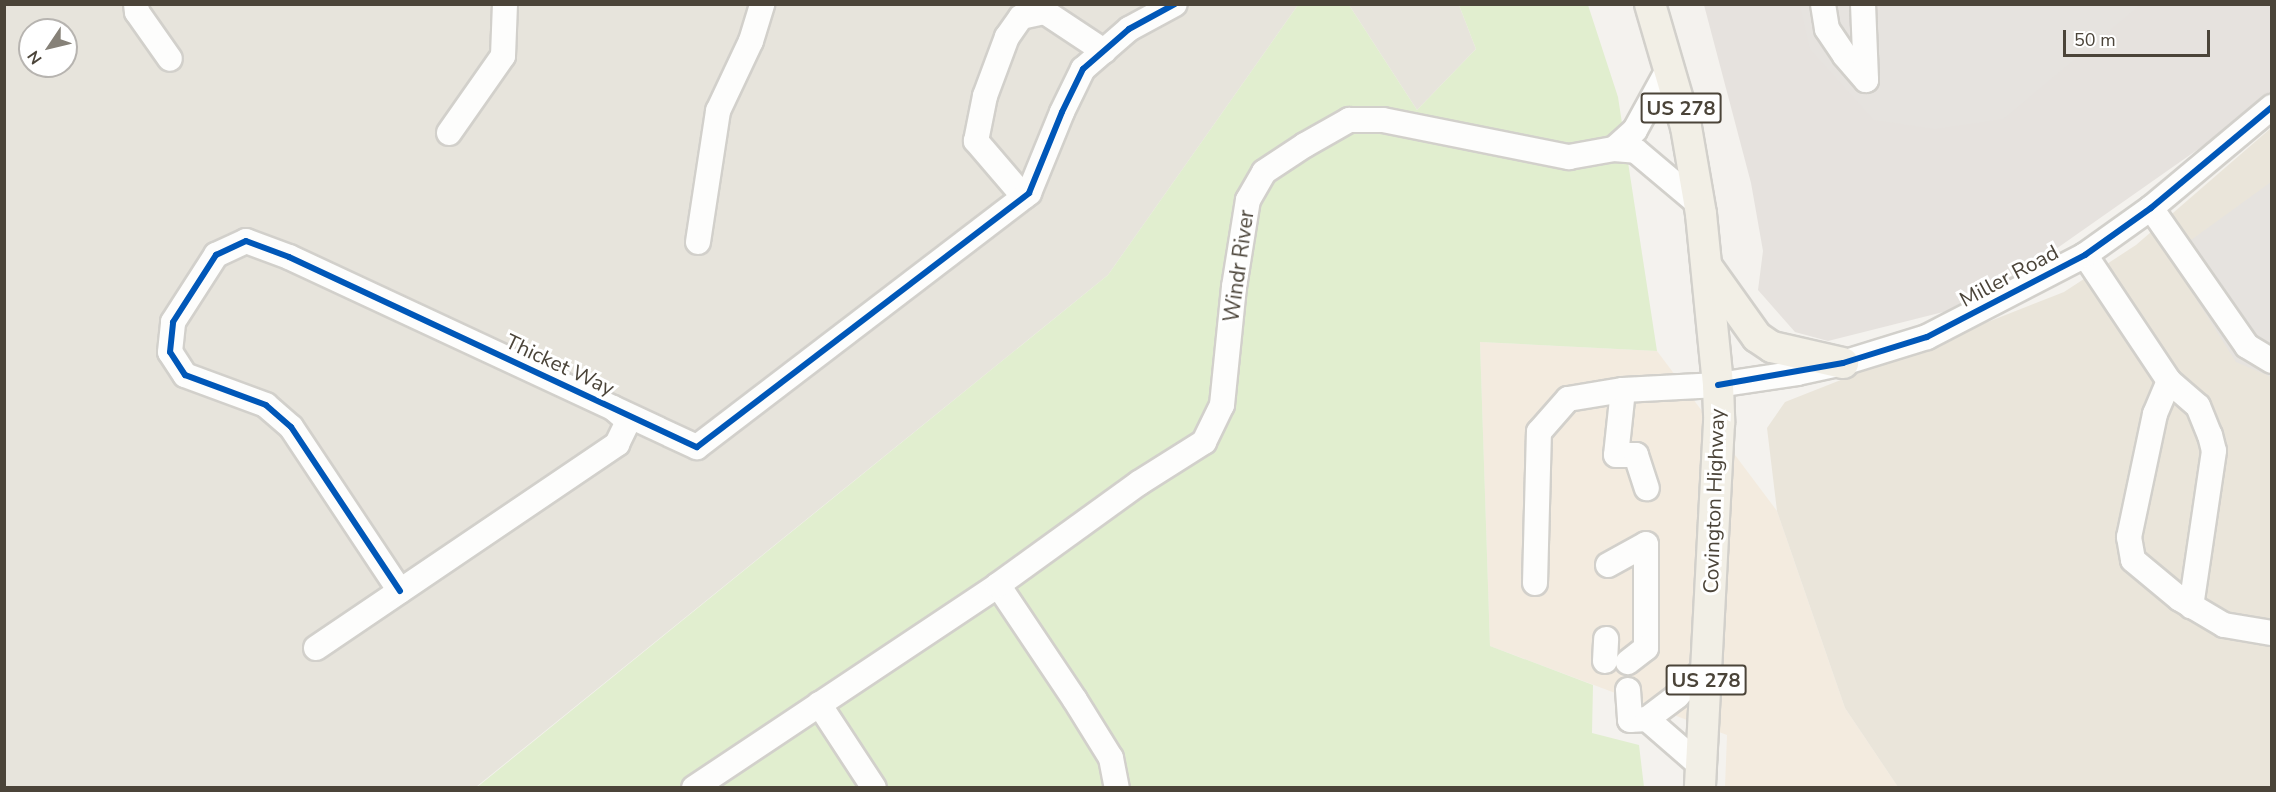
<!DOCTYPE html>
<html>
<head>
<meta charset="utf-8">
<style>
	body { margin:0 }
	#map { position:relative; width:2276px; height:792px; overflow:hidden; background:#f4f2ee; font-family:"Nunito Sans",sans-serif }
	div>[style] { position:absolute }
	.residential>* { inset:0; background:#e7e4dc }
	.commercial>* { inset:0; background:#f3ebdf }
	.industrial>* { inset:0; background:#e6e2de }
	.education>* { inset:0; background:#eae5da }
	.green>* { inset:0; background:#e1eecf }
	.parking>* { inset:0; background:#e6e3df }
	.roads { filter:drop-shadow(2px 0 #d2d0cb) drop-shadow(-2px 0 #d2d0cb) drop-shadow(0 2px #d2d0cb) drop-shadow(0 -2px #d2d0cb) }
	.minor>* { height:24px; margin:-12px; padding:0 12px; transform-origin:12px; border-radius:12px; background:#fdfdfc }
	.major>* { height:30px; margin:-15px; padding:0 15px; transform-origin:15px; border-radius:15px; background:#f2efe6 }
	.cycleway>* { height:6px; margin:-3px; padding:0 3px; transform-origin:3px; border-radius:3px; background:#0057b8 }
	span { translate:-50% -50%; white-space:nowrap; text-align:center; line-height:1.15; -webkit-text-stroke:6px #fff; paint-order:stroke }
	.shield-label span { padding:2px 4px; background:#fff; border:2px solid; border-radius:4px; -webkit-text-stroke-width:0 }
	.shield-label { font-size:20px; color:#4b4439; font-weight:700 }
	.street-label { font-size:21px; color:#4b4439 }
	.frame { position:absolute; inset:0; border:6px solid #4b4439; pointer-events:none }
	.north { position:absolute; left:18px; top:18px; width:60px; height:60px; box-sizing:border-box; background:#fff; border:2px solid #b7b4b0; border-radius:50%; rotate:235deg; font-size:16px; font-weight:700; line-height:24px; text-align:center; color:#4b4439 }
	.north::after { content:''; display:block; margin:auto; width:21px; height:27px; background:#868178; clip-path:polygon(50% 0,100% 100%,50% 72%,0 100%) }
	.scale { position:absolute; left:2063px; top:30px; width:147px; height:27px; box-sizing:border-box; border:3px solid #4b4439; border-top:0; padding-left:8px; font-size:18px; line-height:21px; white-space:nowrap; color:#4b4439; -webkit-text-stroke:4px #fff; paint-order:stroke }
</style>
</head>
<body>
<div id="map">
	<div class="residential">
		<div style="clip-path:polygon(evenodd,5px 5px,1298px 5px,1108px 275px,476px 787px,5px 788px,5px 5px,30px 30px,66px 30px,66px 66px,30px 66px,30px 30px)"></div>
		<div style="clip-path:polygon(1349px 5px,1459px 5px,1476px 49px,1417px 110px)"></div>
	</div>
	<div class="commercial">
		<div style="clip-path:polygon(1480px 342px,1657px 351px,1777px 511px,1845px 708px,1898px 787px,1725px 787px,1727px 735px,1490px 646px)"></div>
	</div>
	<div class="industrial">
		<div style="clip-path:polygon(1704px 5px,2271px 5px,2271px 102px,2197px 150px,1979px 303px,1828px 341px,1795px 332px,1758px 290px,1763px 251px,1751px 183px)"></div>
	</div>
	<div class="education">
		<div style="clip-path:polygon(2271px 128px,2271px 787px,1898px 787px,1845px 708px,1777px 511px,1767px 428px,1785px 402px,2064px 292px,2136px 245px)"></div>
	</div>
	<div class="green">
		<div style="clip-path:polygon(1298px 5px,1349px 5px,1417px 110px,1476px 49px,1459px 5px,1588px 5px,1618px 97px,1657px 351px,1480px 342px,1490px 646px,1593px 685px,1592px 733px,1639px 745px,1644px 787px,476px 788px,1108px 275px)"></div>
	</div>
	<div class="parking">
		<div style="clip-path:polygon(1800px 5px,2140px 5px,2003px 119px,1935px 129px,1874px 120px,1810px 49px)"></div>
		<div style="clip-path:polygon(2271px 182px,2271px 377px,2236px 362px,2169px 256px)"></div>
	</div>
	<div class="roads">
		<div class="minor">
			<div style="left:136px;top:4px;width:8px;rotate:83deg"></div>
			<div style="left:137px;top:12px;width:57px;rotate:54.9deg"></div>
			<div style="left:1823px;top:4px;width:25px;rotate:81deg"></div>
			<div style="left:1827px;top:29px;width:32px;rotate:56deg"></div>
			<div style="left:1845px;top:56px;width:32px;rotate:49deg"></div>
			<div style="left:1863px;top:4px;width:76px;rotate:87.7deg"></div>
			<div style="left:449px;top:133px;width:94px;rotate:-55deg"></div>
			<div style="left:503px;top:56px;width:52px;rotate:-87.8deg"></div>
			<div style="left:1614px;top:149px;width:28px;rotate:-42deg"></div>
			<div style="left:1635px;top:130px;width:71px;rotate:-61.3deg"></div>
			<div style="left:1024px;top:197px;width:74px;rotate:-130.6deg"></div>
			<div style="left:976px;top:141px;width:46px;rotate:-78.7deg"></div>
			<div style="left:985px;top:96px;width:63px;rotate:-69.6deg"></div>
			<div style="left:1007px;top:37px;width:24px;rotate:-55deg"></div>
			<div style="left:1021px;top:17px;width:25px;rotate:-12deg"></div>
			<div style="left:1045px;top:12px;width:71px;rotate:33.5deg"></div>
			<div style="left:2151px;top:208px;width:168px;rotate:55.2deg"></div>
			<div style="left:2247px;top:346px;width:29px;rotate:31deg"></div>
			<div style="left:698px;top:242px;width:133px;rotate:-81.3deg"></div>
			<div style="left:718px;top:111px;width:77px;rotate:-64.8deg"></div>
			<div style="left:751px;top:41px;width:39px;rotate:-73deg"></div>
			<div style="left:2085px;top:255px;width:151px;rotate:56.3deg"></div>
			<div style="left:2169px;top:381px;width:38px;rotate:41deg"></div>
			<div style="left:2198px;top:406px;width:31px;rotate:68deg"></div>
			<div style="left:2210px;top:435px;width:16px;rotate:76deg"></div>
			<div style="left:2214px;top:451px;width:157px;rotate:98.4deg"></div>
			<div style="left:2169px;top:381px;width:36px;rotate:113deg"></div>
			<div style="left:2155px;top:414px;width:126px;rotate:101.9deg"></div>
			<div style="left:2129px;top:537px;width:23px;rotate:80deg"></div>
			<div style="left:2133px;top:560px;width:61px;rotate:39.7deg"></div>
			<div style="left:2180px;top:599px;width:51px;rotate:30.6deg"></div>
			<div style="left:2224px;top:625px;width:49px;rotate:9.5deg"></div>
			<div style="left:1623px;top:390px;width:65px;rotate:96.1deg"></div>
			<div style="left:1616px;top:455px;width:20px"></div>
			<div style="left:1636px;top:455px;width:35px;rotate:72deg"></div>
			<div style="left:1608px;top:565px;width:43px;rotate:-28.9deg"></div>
			<div style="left:1646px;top:544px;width:104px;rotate:90deg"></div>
			<div style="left:1646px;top:648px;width:23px;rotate:142deg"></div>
			<div style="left:1535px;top:583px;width:151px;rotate:-88.5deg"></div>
			<div style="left:1539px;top:432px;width:44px;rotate:-48.7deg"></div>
			<div style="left:1568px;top:399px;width:56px;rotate:-9.3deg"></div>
			<div style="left:1623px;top:390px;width:95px;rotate:-3deg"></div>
			<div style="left:1718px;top:385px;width:80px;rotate:-8.6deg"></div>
			<div style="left:1797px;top:373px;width:47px;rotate:-12.3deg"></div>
			<div style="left:1843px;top:363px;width:88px;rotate:-17.2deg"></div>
			<div style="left:1927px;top:337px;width:178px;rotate:-27.4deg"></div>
			<div style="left:2085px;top:255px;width:81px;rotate:-35.5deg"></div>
			<div style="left:2151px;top:208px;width:158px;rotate:-39.9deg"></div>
			<div style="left:998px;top:585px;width:138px;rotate:56.2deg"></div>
			<div style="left:1075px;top:700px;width:68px;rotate:58.2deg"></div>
			<div style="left:1111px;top:758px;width:31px;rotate:79deg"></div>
			<div style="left:400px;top:591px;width:197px;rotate:-123.6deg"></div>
			<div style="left:291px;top:427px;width:33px;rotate:-139deg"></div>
			<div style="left:266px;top:405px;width:86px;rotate:-159.7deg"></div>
			<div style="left:185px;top:375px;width:27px;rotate:-123deg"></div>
			<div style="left:170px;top:352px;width:30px;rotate:-84deg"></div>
			<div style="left:173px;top:322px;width:80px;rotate:-57.3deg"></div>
			<div style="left:216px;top:255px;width:33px;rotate:-25deg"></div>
			<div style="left:246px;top:241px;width:46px;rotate:20.4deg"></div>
			<div style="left:289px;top:257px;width:450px;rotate:25deg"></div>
			<div style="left:697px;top:447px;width:418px;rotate:-37.4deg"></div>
			<div style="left:1029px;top:193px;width:87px;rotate:-67.8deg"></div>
			<div style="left:1062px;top:112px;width:48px;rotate:-64deg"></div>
			<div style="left:1083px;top:69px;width:61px;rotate:-41deg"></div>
			<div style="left:1129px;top:29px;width:52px;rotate:-28.5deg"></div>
			<div style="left:316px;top:648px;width:364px;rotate:-34.1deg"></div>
			<div style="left:617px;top:444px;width:25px;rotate:-64deg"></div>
			<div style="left:628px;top:421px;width:20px;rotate:-139deg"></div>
			<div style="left:1605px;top:661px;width:22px;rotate:-87deg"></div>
			<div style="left:1628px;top:690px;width:30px;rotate:86deg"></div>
			<div style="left:1630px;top:720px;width:17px;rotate:-3deg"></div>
			<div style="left:1647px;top:719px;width:38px;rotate:-37deg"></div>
			<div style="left:1677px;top:696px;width:41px;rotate:-45deg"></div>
			<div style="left:819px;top:704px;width:100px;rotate:56.8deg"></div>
			<div style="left:1647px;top:719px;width:72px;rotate:41deg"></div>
			<div style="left:694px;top:788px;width:366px;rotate:-33.7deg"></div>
			<div style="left:998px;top:585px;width:174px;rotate:-35.9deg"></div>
			<div style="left:1139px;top:483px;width:77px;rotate:-32.2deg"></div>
			<div style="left:1204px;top:442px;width:41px;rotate:-64.1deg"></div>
			<div style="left:1222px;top:405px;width:119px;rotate:-84.2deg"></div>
			<div style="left:1234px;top:287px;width:88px;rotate:-80.9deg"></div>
			<div style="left:1248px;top:200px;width:32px;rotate:-60deg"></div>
			<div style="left:1264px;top:172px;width:49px;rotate:-33.4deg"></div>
			<div style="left:1305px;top:145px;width:51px;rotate:-29.6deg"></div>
			<div style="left:1349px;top:120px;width:34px"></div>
			<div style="left:1383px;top:120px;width:190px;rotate:11.3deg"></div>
			<div style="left:1569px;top:157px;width:46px;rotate:-10.1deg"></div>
			<div style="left:1614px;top:149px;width:22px;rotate:5deg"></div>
			<div style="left:1636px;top:151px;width:82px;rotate:40.1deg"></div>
		</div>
		<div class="major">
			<div style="left:1650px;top:4px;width:128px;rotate:73.7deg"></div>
			<div style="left:1686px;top:127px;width:88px;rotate:80.2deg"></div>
			<div style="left:1701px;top:214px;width:172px;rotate:84.3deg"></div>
			<div style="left:1718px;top:385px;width:38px;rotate:88deg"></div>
			<div style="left:1719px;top:423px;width:365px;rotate:93deg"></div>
			<div style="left:1707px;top:267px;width:86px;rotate:54.5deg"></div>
			<div style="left:1757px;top:337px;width:18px;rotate:34deg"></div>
			<div style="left:1772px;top:347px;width:73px;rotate:12.7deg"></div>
		</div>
	</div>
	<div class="cycleway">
		<div style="left:1718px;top:385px;width:127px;rotate:-10deg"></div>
		<div style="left:1843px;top:363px;width:88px;rotate:-17.2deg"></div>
		<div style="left:1927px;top:337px;width:178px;rotate:-27.4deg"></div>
		<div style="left:2085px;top:255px;width:81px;rotate:-35.5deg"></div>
		<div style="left:2151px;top:208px;width:158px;rotate:-39.9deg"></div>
		<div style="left:400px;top:591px;width:197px;rotate:-123.6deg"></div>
		<div style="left:291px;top:427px;width:33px;rotate:-139deg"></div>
		<div style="left:266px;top:405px;width:86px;rotate:-159.7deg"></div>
		<div style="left:185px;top:375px;width:27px;rotate:-123deg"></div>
		<div style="left:170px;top:352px;width:30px;rotate:-84deg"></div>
		<div style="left:173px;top:322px;width:80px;rotate:-57.3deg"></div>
		<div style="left:216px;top:255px;width:33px;rotate:-25deg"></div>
		<div style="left:246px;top:241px;width:46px;rotate:20.4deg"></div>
		<div style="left:289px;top:257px;width:450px;rotate:25deg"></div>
		<div style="left:697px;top:447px;width:418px;rotate:-37.4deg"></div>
		<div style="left:1029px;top:193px;width:87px;rotate:-67.8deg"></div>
		<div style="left:1062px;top:112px;width:48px;rotate:-64deg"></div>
		<div style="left:1083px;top:69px;width:61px;rotate:-41deg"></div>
		<div style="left:1129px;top:29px;width:52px;rotate:-28.5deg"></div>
	</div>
	<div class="shield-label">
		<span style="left:1681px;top:108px">US 278</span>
		<span style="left:1706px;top:680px">US 278</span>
	</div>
	<div class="street-label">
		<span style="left:1239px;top:266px;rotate:-82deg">Windr River</span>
		<span style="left:2009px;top:276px;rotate:-28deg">Miller Road</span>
		<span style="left:560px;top:365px;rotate:25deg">Thicket Way</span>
		<span style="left:1714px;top:501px;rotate:-88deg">Covington Highway</span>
	</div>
	<div class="frame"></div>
	<div class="north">N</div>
	<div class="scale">50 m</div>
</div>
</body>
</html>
